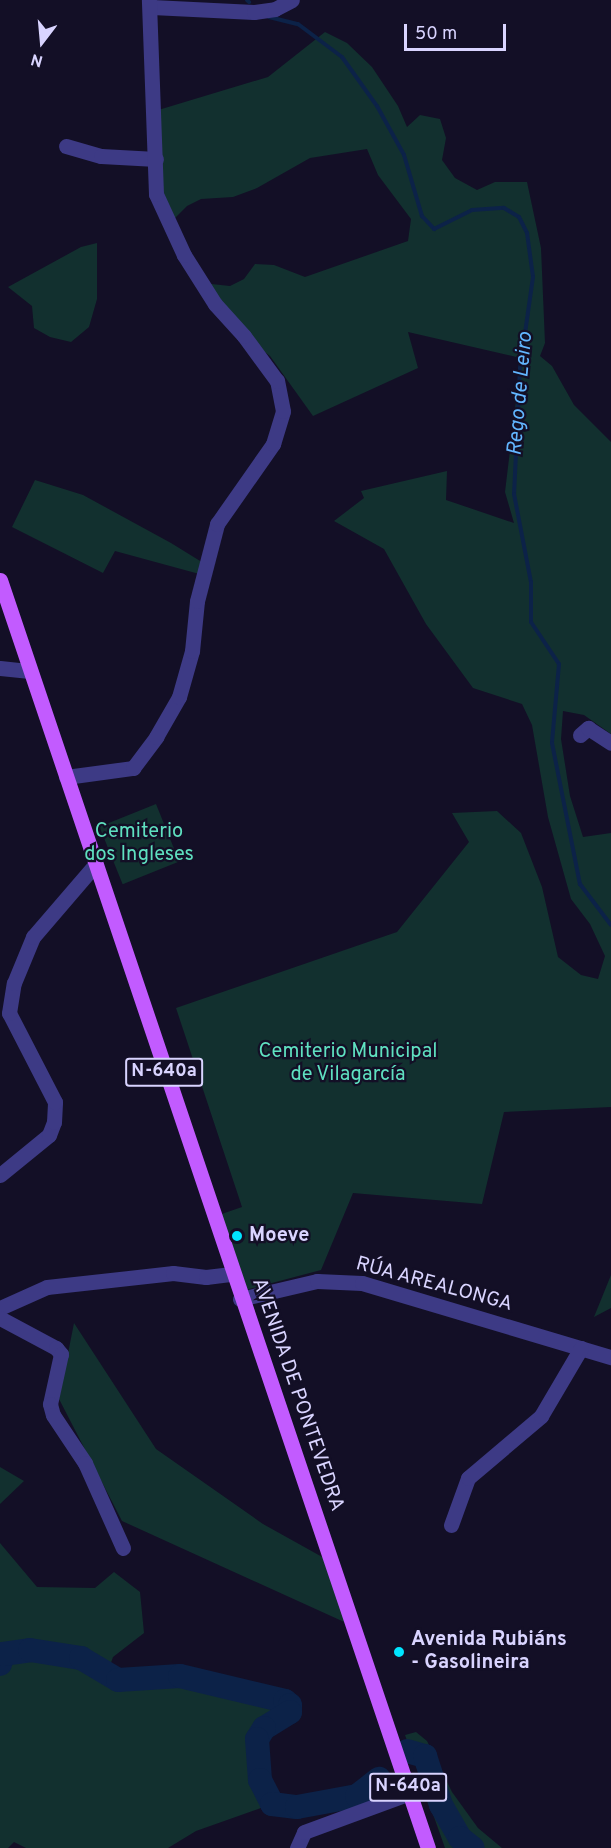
<!DOCTYPE html>
<html>
<head>
<meta charset="utf-8">
<style>
	body { margin:0 }
	#map { position:relative; width:611px; height:1848px; overflow:hidden; background:#130f26; font-family:Overpass,sans-serif }
	div>[style] { position:absolute }
	.green>* { inset:0; background:#12302f; transform-origin:0 0 }
	.stream>* { height:4px; margin:-2px; padding:0 2px; transform-origin:2px; border-radius:2px; background:#0c2248 }
	.river>* { height:24px; margin:-12px; padding:0 12px; transform-origin:12px; border-radius:12px; background:#0c2248 }
	.minor>* { height:15px; margin:-7.5px; padding:0 7.5px; transform-origin:7.5px; border-radius:7.5px; background:#3d3a85 }
	.primary>* { height:15px; margin:-7.5px; padding:0 7.5px; transform-origin:7.5px; border-radius:7.5px; background:#c25bff }
	.dots>* { width:16px; height:16px; translate:-50% -50%; box-sizing:border-box; border:3px solid #130f26; border-radius:50% }
	span { translate:-50% -50%; white-space:nowrap; text-align:center; line-height:1.15; -webkit-text-stroke:4.5px #130f26; paint-order:stroke }
	.shield-label span { padding:2px 4px; background:#130f26; border:2px solid; border-radius:4px; -webkit-text-stroke-width:0 }
	.shield-label { font-size:18px; color:#d9d4ff; font-weight:700 }
	.park-label { font-size:20px; color:#5fe0c0 }
	.poi-label { font-size:20px; color:#d9d4ff; font-weight:700 }
	.left { translate:0 -50%; text-align:left }
	.street-label { font-size:20px; color:#d9d4ff }
	.water-label { font-size:21px; color:#62b6ff; font-style:italic }
	.north { position:absolute; left:12px; top:12px; width:60px; height:60px; -webkit-text-stroke:4px #130f26; paint-order:stroke; rotate:196deg; font-size:16px; font-weight:700; line-height:24px; text-align:center; color:#d9d4ff }
	.north::after { content:''; display:block; margin:auto; width:21px; height:27px; background:#d9d4ff; clip-path:polygon(50% 0,100% 100%,50% 72%,0 100%) }
	.scale { position:absolute; left:404px; top:24px; width:102px; height:27px; box-sizing:border-box; border:3px solid #d9d4ff; border-top:0; padding-left:8px; font-size:18px; line-height:21px; white-space:nowrap; color:#d9d4ff; -webkit-text-stroke:4px #130f26; paint-order:stroke }
</style>
</head>
<body>
<div id="map">
	<div class="green">
		<div style="clip-path:polygon(325px 32px,347px 43px,372px 67px,398px 106px,407px 127px,420px 115px,440px 119px,446px 138px,442px 160px,455px 178px,477px 190px,495px 182px,527px 182px,541px 248px,545px 343px,540px 356px,552px 366px,574px 405px,611px 442px,611px 734px,584px 715px,563px 711px,561px 739px,570px 796px,583px 837px,611px 833px,611px 1107px,504px 1112px,482px 1204px,353px 1193px,321px 1270px,238px 1292px,213px 1217px,242px 1207px,176px 1008px,397px 932px,469px 842px,452px 813px,497px 811px,521px 833px,542px 887px,558px 957px,581px 975px,598px 979px,605px 956px,590px 924px,571px 899px,548px 817px,532px 725px,522px 704px,473px 688px,426px 624px,384px 549px,334px 521px,364px 498px,361px 491px,447px 471px,446px 500px,514px 523px,505px 492px,521px 358px,408px 332px,418px 368px,313px 416px,270px 356px,244px 336px,202px 283px,230px 286px,244px 279px,255px 264px,274px 265px,305px 277px,408px 241px,411px 219px,378px 175px,367px 149px,310px 158px,257px 188px,233px 197px,201px 199px,187px 206px,170px 223px,156px 194px,155px 111px,268px 77px)"></div>
		<div style="clip-path:polygon(97px 243px,97px 299px,89px 327px,71px 342px,50px 337px,34px 328px,32px 306px,8px 287px,81px 247px)"></div>
		<div style="clip-path:polygon(35px 480px,83px 495px,171px 543px,205px 564px,203px 575px,115px 551px,103px 573px,12px 527px)"></div>
		<div style="left:156px;top:804px;width:62px;height:61px;rotate:68deg"></div>
		<div style="clip-path:polygon(611px 1275px,611px 1308px,594px 1317px)"></div>
		<div style="clip-path:polygon(74px 1323px,156px 1449px,263px 1524px,333px 1563px,353px 1626px,122px 1521px,59px 1399px)"></div>
		<div style="clip-path:polygon(0 1467px,24px 1481px,0 1504px)"></div>
		<div style="clip-path:polygon(0 1543px,37px 1587px,95px 1588px,114px 1572px,140px 1592px,144px 1633px,113px 1657px,107px 1674px,128px 1679px,180px 1676px,285px 1701px,290px 1712px,264px 1728px,257px 1739px,260px 1780px,272px 1804px,196px 1831px,168px 1848px,26px 1848px,14px 1842px,8px 1848px,0 1848px)"></div>
		<div style="clip-path:polygon(416px 1732px,427px 1741px,452px 1792px,478px 1828px,502px 1848px,445px 1848px,405px 1735px)"></div>
	</div>
	<div class="stream">
		<div style="left:247px;top:0;width:3px;rotate:45deg"></div>
		<div style="left:269px;top:17px;width:30px;rotate:14deg"></div>
		<div style="left:298px;top:24px;width:55px;rotate:36.9deg"></div>
		<div style="left:342px;top:57px;width:60px;rotate:54.5deg"></div>
		<div style="left:377px;top:106px;width:56px;rotate:61.1deg"></div>
		<div style="left:404px;top:155px;width:64px;rotate:73.6deg"></div>
		<div style="left:422px;top:216px;width:18px;rotate:47deg"></div>
		<div style="left:434px;top:229px;width:42px;rotate:-26.6deg"></div>
		<div style="left:472px;top:210px;width:32px;rotate:-4deg"></div>
		<div style="left:504px;top:208px;width:17px;rotate:31deg"></div>
		<div style="left:519px;top:217px;width:18px;rotate:63deg"></div>
		<div style="left:527px;top:233px;width:44px;rotate:82.2deg"></div>
		<div style="left:533px;top:277px;width:92px;rotate:98.1deg"></div>
		<div style="left:520px;top:368px;width:126px;rotate:92.7deg"></div>
		<div style="left:514px;top:494px;width:90px;rotate:79.1deg"></div>
		<div style="left:531px;top:582px;width:40px;rotate:90deg"></div>
		<div style="left:531px;top:622px;width:50px;rotate:56.3deg"></div>
		<div style="left:559px;top:664px;width:79px;rotate:95.1deg"></div>
		<div style="left:552px;top:743px;width:144px;rotate:78.8deg"></div>
		<div style="left:580px;top:884px;width:51px;rotate:52.9deg"></div>
	</div>
	<div class="river">
		<div style="left:0;top:1664px;width:10px;rotate:-73deg"></div>
		<div style="left:3px;top:1654px;width:27px;rotate:-8deg"></div>
		<div style="left:30px;top:1650px;width:52px;rotate:8.9deg"></div>
		<div style="left:81px;top:1658px;width:43px;rotate:30.7deg"></div>
		<div style="left:118px;top:1680px;width:62px;rotate:-3.7deg"></div>
		<div style="left:180px;top:1676px;width:108px;rotate:13.4deg"></div>
		<div style="left:285px;top:1701px;width:6px;rotate:39deg"></div>
		<div style="left:290px;top:1705px;width:7px;rotate:90deg"></div>
		<div style="left:290px;top:1712px;width:31px;rotate:148deg"></div>
		<div style="left:264px;top:1728px;width:13px;rotate:122deg"></div>
		<div style="left:257px;top:1739px;width:41px;rotate:85.8deg"></div>
		<div style="left:260px;top:1780px;width:27px;rotate:63deg"></div>
		<div style="left:272px;top:1804px;width:25px;rotate:7deg"></div>
		<div style="left:297px;top:1807px;width:61px;rotate:-10.4deg"></div>
		<div style="left:357px;top:1796px;width:28px;rotate:-38deg"></div>
		<div style="left:407px;top:1751px;width:19px;rotate:16deg"></div>
		<div style="left:425px;top:1756px;width:52px;rotate:71.9deg"></div>
		<div style="left:441px;top:1805px;width:38px;rotate:60deg"></div>
		<div style="left:460px;top:1838px;width:16px;rotate:38deg"></div>
	</div>
	<div class="minor">
		<div style="left:152px;top:7px;width:102px;rotate:2.8deg"></div>
		<div style="left:254px;top:12px;width:21px;rotate:-8deg"></div>
		<div style="left:275px;top:9px;width:19px;rotate:-28deg"></div>
		<div style="left:66px;top:146px;width:36px;rotate:16deg"></div>
		<div style="left:101px;top:156px;width:55px;rotate:3.1deg"></div>
		<div style="left:0;top:668px;width:30px;rotate:6deg"></div>
		<div style="left:580px;top:735px;width:11px;rotate:-41deg"></div>
		<div style="left:588px;top:728px;width:27px;rotate:33deg"></div>
		<div style="left:66px;top:777px;width:68px;rotate:-7.7deg"></div>
		<div style="left:133px;top:768px;width:39px;rotate:-53deg"></div>
		<div style="left:156px;top:737px;width:46px;rotate:-60.1deg"></div>
		<div style="left:179px;top:697px;width:48px;rotate:-74.2deg"></div>
		<div style="left:192px;top:651px;width:50px;rotate:-84.3deg"></div>
		<div style="left:197px;top:601px;width:80px;rotate:-75.4deg"></div>
		<div style="left:217px;top:524px;width:98px;rotate:-55deg"></div>
		<div style="left:273px;top:444px;width:34px;rotate:-73deg"></div>
		<div style="left:283px;top:411px;width:31px;rotate:-101deg"></div>
		<div style="left:277px;top:381px;width:56px;rotate:-126.3deg"></div>
		<div style="left:244px;top:336px;width:43px;rotate:-132.2deg"></div>
		<div style="left:215px;top:304px;width:58px;rotate:-122.3deg"></div>
		<div style="left:184px;top:255px;width:67px;rotate:-114.7deg"></div>
		<div style="left:156px;top:194px;width:194px;rotate:-92.1deg"></div>
		<div style="left:0;top:1175px;width:63px;rotate:-39.2deg"></div>
		<div style="left:49px;top:1135px;width:14px;rotate:-69deg"></div>
		<div style="left:54px;top:1122px;width:20px;rotate:-87deg"></div>
		<div style="left:55px;top:1102px;width:100px;rotate:-117.3deg"></div>
		<div style="left:9px;top:1013px;width:30px;rotate:-81deg"></div>
		<div style="left:14px;top:983px;width:50px;rotate:-67.6deg"></div>
		<div style="left:33px;top:937px;width:95px;rotate:-49.3deg"></div>
		<div style="left:240px;top:1299px;width:79px;rotate:-13.2deg"></div>
		<div style="left:317px;top:1281px;width:45px;rotate:2.5deg"></div>
		<div style="left:362px;top:1283px;width:260px;rotate:16.6deg"></div>
		<div style="left:0;top:1308px;width:51px;rotate:-24.1deg"></div>
		<div style="left:47px;top:1287px;width:127px;rotate:-6.3deg"></div>
		<div style="left:173px;top:1273px;width:33px;rotate:7deg"></div>
		<div style="left:206px;top:1277px;width:26px;rotate:-7deg"></div>
		<div style="left:0;top:1318px;width:64px;rotate:28.2deg"></div>
		<div style="left:56px;top:1348px;width:8px;rotate:50deg"></div>
		<div style="left:61px;top:1354px;width:51px;rotate:102.4deg"></div>
		<div style="left:50px;top:1404px;width:11px;rotate:75deg"></div>
		<div style="left:53px;top:1415px;width:58px;rotate:56.3deg"></div>
		<div style="left:85px;top:1463px;width:93px;rotate:65.9deg"></div>
		<div style="left:451px;top:1525px;width:50px;rotate:-70.1deg"></div>
		<div style="left:468px;top:1478px;width:96px;rotate:-40.3deg"></div>
		<div style="left:541px;top:1416px;width:79px;rotate:-59.5deg"></div>
		<div style="left:297px;top:1848px;width:17px;rotate:-66deg"></div>
		<div style="left:304px;top:1832px;width:113px;rotate:-20.2deg"></div>
	</div>
	<div class="primary">
		<div style="left:0;top:580px;width:1338px;rotate:71.35deg"></div>
	</div>
	<div class="dots">
		<div style="left:237px;top:1236px;background:#00e5ff"></div>
		<div style="left:399px;top:1652px;background:#00e5ff"></div>
	</div>
	<div class="shield-label">
		<span style="left:164px;top:1072px">N-640a</span>
		<span style="left:408px;top:1787px">N-640a</span>
	</div>
	<div class="park-label">
		<span style="left:139px;top:844px">Cemiterio<br>dos Ingleses</span>
		<span style="left:348px;top:1064px">Cemiterio Municipal<br>de Vilagarcía</span>
	</div>
	<div class="poi-label">
		<span class="left" style="left:249px;top:1236px">Moeve</span>
		<span class="left" style="left:411px;top:1652px">Avenida Rubiáns<br>- Gasolineira</span>
	</div>
	<div class="street-label">
		<span style="left:434px;top:1285px;rotate:15deg">RÚA AREALONGA</span>
		<span style="left:297px;top:1395px;rotate:71deg">AVENIDA DE PONTEVEDRA</span>
	</div>
	<div class="water-label">
		<span style="left:521px;top:394px;rotate:-85deg">Rego de Leiro</span>
	</div>
	<div class="north">N</div>
	<div class="scale">50 m</div>
</div>
</body>
</html>
